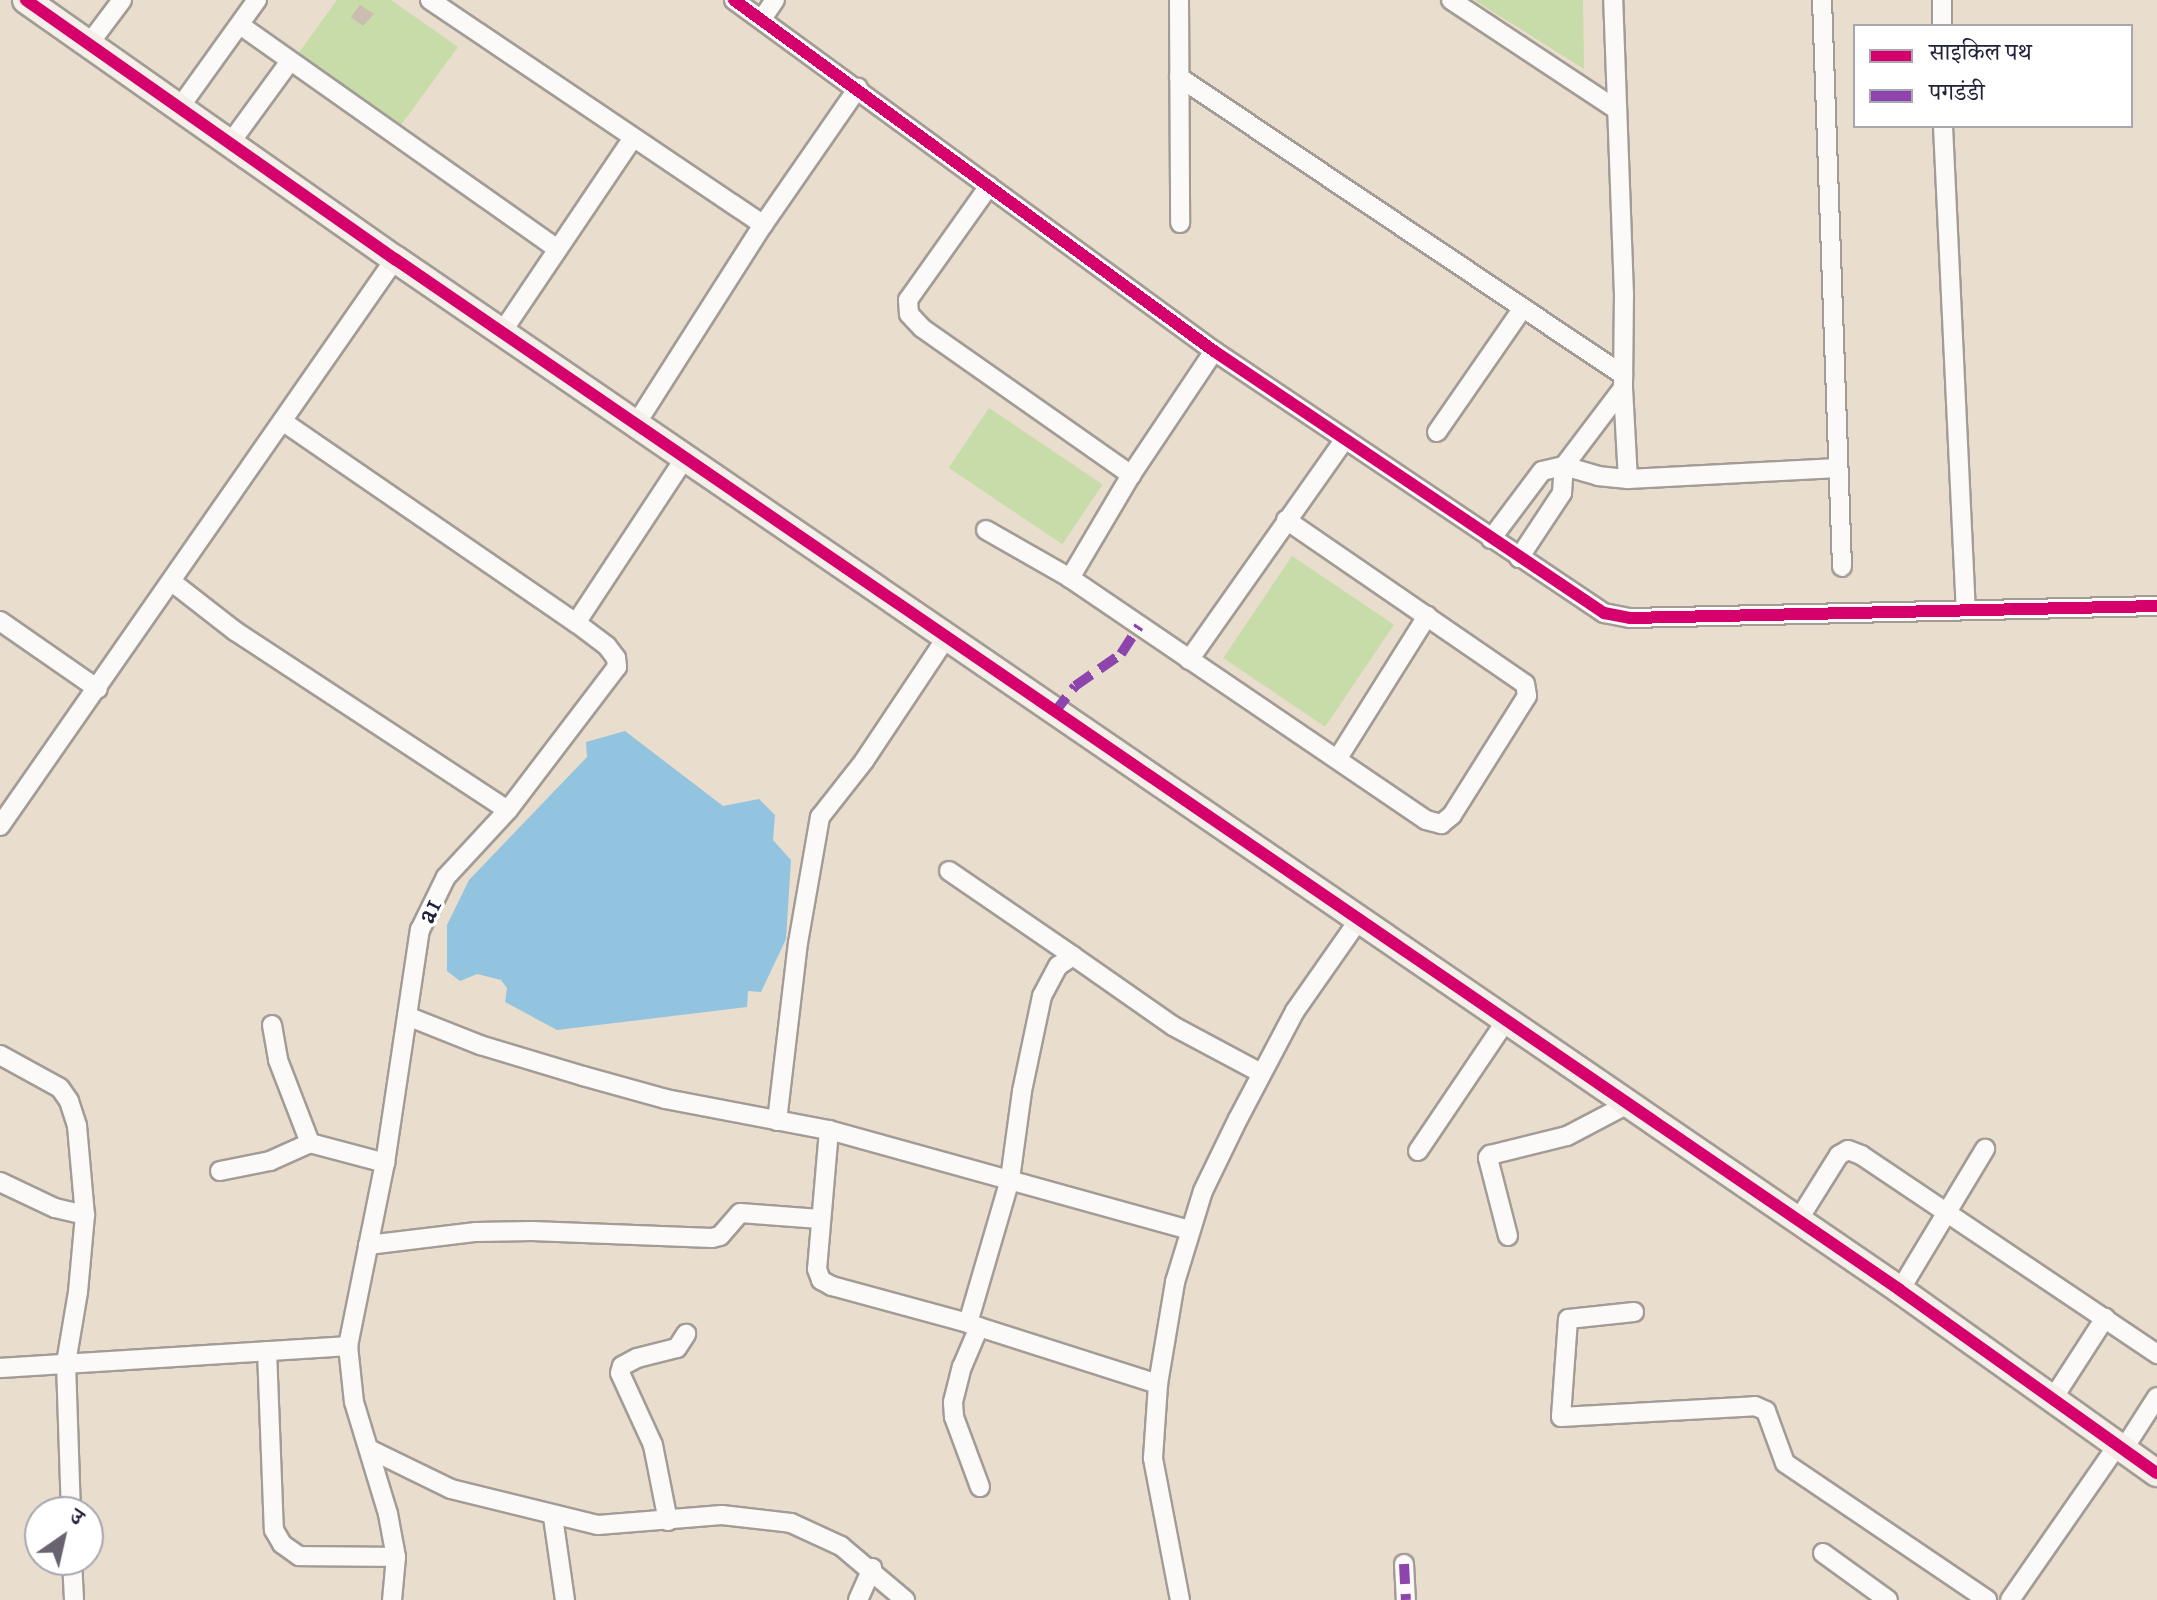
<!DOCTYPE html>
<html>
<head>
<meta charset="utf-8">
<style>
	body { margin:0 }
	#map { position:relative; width:2157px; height:1600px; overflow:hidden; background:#e9ddcd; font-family:"IM FELL DW Pica","Noto Serif Devanagari",serif }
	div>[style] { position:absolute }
	.green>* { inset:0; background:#c7dca8; transform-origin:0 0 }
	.water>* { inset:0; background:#92c4df }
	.building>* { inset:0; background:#cbbdaf }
	.roads { filter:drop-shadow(2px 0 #a39c96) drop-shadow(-2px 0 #a39c96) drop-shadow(0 2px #a39c96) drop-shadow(0 -2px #a39c96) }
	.street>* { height:18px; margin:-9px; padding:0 9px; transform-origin:9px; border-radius:9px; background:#fcfaf8 }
	.secondary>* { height:26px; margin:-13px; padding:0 13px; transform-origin:13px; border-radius:13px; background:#f4f0e9 }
	.quiet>* { height:10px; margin-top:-5px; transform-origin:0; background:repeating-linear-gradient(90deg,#8e44ad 0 20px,transparent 0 30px) }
	.cycleway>* { height:12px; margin:-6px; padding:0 6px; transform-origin:6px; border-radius:6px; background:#d6006c }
	span { translate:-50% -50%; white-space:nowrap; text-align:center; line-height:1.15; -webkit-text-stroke:7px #fff; paint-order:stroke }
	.street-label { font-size:30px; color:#22223b }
	.legend { position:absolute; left:1853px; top:24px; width:280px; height:104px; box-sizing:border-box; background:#fff; border:2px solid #a7a7b1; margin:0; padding:10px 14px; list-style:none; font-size:24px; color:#22223b }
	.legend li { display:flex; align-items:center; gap:16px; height:40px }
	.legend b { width:40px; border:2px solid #a7a7b1 }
	.north { position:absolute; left:24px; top:1496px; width:80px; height:80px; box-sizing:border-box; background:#fff; border:2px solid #a7a7b1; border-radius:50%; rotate:34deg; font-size:22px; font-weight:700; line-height:32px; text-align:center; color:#22223b }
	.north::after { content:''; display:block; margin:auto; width:28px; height:36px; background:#68636e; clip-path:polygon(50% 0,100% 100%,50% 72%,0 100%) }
</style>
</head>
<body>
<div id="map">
	<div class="green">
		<div style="clip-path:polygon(337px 0,391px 0,458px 47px,401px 125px,298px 54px)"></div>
		<div style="clip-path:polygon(1474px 0,1583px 0,1584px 69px)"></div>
		<div style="left:989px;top:408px;width:137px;height:72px;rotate:34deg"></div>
		<div style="left:1292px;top:556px;width:123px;height:123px;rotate:34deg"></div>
	</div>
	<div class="water">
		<div style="clip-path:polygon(625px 731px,723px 806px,759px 799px,775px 815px,773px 840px,791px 860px,786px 939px,761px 992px,748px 991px,747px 1007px,557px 1030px,505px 1002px,507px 988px,501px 980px,477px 974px,460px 981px,447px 971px,447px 925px,469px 880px,587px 757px,586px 742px)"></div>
	</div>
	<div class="building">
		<div style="clip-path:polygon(360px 5px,374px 14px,363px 26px,351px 17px)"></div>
	</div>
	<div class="roads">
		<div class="street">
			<div style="left:430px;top:0;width:402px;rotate:34deg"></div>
			<div style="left:734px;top:0;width:595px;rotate:36.18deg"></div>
			<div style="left:1214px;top:351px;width:470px;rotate:33.9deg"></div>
			<div style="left:1604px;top:613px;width:26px;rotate:11deg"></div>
			<div style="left:1630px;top:618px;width:527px;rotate:-1.3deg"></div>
			<div style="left:1179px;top:0;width:223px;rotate:89.7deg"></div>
			<div style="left:1451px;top:0;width:199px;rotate:33.5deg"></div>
			<div style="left:1822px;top:0;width:567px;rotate:87.98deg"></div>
			<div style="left:1942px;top:0;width:26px;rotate:90deg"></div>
			<div style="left:762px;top:19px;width:23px;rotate:-56deg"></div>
			<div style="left:240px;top:25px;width:387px;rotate:35.2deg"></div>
			<div style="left:89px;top:44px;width:55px;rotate:-53.1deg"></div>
			<div style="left:1179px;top:77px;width:535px;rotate:33.87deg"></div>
			<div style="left:180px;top:107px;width:132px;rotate:-54.3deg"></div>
			<div style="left:1943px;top:126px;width:483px;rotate:87.3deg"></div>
			<div style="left:231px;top:142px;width:100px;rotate:-53.9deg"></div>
			<div style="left:989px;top:186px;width:140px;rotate:125.4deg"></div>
			<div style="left:908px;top:300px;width:14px;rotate:86deg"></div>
			<div style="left:909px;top:314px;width:19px;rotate:47deg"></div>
			<div style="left:922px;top:328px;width:256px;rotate:35.1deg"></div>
			<div style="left:502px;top:332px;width:233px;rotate:-56deg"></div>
			<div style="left:1214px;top:351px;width:149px;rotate:123.8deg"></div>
			<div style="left:1131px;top:475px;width:120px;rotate:120.6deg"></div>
			<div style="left:1070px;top:578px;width:430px;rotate:34.2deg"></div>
			<div style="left:1426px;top:820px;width:16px;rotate:15deg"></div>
			<div style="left:1441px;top:824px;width:14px;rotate:-39deg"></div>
			<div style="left:1452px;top:815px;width:141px;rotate:-57.8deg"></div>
			<div style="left:1527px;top:696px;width:12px;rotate:-99deg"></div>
			<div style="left:1525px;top:684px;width:290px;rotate:-145.5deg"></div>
			<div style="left:1623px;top:388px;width:91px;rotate:86.9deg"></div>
			<div style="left:636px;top:424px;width:236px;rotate:-57.5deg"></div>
			<div style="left:763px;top:225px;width:167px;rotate:-55.3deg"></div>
			<div style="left:1437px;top:432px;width:151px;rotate:-55.3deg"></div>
			<div style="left:986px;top:530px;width:97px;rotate:29.7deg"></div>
			<div style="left:1491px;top:539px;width:85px;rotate:-53.1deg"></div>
			<div style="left:1542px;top:471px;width:23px;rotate:-13deg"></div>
			<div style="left:1564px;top:466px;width:35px;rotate:16deg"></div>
			<div style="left:1598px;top:476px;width:30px;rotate:6deg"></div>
			<div style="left:1628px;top:479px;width:210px;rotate:-3deg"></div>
			<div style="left:1519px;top:558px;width:78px;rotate:-56.5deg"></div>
			<div style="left:1562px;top:493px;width:27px;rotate:-86deg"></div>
			<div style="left:1564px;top:466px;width:98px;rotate:-52.9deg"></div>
			<div style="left:1623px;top:388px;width:93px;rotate:-89.4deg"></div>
			<div style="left:1624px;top:295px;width:295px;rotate:-92.1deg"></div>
			<div style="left:172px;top:582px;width:80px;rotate:37.9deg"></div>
			<div style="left:235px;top:631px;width:326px;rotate:33.3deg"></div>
			<div style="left:0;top:621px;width:119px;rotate:34.8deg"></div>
			<div style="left:576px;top:623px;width:198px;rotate:-56.6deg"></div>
			<div style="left:1189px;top:660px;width:269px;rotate:-54.8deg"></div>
			<div style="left:1338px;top:758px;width:168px;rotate:-57.9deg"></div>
			<div style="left:0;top:826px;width:691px;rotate:-55.14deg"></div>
			<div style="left:949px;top:871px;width:150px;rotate:34.4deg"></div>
			<div style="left:407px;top:1016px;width:79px;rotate:21.7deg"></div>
			<div style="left:480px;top:1045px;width:108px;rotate:16.8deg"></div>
			<div style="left:583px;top:1076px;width:86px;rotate:15.5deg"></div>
			<div style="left:666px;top:1099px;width:166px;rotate:10.8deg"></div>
			<div style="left:829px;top:1130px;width:374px;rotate:15.5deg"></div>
			<div style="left:272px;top:1025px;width:36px;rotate:80deg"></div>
			<div style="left:278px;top:1060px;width:89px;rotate:68.9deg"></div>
			<div style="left:310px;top:1143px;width:78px;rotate:14.9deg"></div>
			<div style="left:0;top:1055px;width:68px;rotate:28.8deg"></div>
			<div style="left:60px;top:1088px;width:16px;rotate:55deg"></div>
			<div style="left:69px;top:1101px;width:26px;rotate:72deg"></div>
			<div style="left:77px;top:1126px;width:89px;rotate:84.9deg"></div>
			<div style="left:85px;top:1215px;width:77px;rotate:95.2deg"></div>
			<div style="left:78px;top:1292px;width:72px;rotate:99.6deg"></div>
			<div style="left:66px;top:1363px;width:149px;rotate:88.1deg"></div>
			<div style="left:777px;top:1121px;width:179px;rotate:-83.3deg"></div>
			<div style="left:798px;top:943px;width:128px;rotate:-80.1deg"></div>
			<div style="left:820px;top:817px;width:71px;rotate:-51.8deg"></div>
			<div style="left:864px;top:761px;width:148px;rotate:-56.3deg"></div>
			<div style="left:829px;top:1130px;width:140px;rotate:94.9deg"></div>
			<div style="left:817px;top:1269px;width:12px;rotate:70deg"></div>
			<div style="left:821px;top:1280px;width:13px;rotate:29deg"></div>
			<div style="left:832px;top:1286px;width:141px;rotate:15.2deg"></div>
			<div style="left:1418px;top:1151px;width:156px;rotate:-56deg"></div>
			<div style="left:220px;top:1171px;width:51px;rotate:-11.3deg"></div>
			<div style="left:270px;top:1161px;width:44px;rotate:-24.2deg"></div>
			<div style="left:0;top:1182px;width:61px;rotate:25.3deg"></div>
			<div style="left:55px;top:1208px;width:31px;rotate:13deg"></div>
			<div style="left:1797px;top:1222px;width:79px;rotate:-57.9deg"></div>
			<div style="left:1839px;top:1155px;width:10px;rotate:-29deg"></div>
			<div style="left:1848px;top:1150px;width:14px;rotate:21deg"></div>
			<div style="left:1861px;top:1155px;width:357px;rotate:33.9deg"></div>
			<div style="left:1508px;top:1236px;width:81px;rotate:-104.4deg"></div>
			<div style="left:1488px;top:1158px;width:4px;rotate:-56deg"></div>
			<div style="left:1490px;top:1155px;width:79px;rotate:-13.9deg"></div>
			<div style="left:1567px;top:1136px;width:67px;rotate:-27.7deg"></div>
			<div style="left:368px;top:1245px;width:109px;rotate:-6.9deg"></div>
			<div style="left:476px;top:1232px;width:56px;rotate:-1deg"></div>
			<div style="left:532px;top:1231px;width:180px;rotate:2.2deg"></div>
			<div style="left:712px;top:1238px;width:8px;rotate:-14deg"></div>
			<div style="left:720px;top:1236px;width:30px;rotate:-49deg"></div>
			<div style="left:740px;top:1213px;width:80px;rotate:4.3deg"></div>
			<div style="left:1900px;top:1290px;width:165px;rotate:-58.9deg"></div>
			<div style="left:1634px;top:1312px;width:66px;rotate:173.9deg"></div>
			<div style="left:1568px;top:1319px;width:98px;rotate:94.1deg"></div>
			<div style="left:1561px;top:1417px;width:194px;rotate:-3.2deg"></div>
			<div style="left:1755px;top:1406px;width:12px;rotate:24deg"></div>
			<div style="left:1766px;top:1411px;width:55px;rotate:69.9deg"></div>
			<div style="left:1785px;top:1463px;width:244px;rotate:34.1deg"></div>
			<div style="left:979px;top:1327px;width:188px;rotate:17.7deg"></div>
			<div style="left:348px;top:1346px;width:56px;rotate:83.9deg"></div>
			<div style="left:354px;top:1402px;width:117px;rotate:73.1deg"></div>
			<div style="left:388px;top:1514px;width:44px;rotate:79.5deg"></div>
			<div style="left:396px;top:1557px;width:43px;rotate:95.3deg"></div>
			<div style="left:267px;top:1351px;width:179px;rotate:87.8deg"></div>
			<div style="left:274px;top:1530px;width:16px;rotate:60deg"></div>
			<div style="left:282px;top:1544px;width:21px;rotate:35deg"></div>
			<div style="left:299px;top:1556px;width:97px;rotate:0.6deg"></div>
			<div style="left:0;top:1368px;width:349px;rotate:-3.6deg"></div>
			<div style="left:348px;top:1346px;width:187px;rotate:-78.6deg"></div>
			<div style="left:385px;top:1163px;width:236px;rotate:-81.5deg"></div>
			<div style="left:420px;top:930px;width:59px;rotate:-63.9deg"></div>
			<div style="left:446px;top:877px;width:91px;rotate:-47.2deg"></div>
			<div style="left:508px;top:810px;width:180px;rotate:-52.7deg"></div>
			<div style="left:617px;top:667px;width:9px;rotate:-96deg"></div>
			<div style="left:616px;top:658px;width:15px;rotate:-127deg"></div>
			<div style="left:607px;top:646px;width:39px;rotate:-143deg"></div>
			<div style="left:576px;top:623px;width:354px;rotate:-145.5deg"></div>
			<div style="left:2052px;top:1400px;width:98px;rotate:-57.1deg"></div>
			<div style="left:369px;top:1449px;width:91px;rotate:26deg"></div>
			<div style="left:451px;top:1489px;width:151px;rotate:13.8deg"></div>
			<div style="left:598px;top:1525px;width:124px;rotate:-4.6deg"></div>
			<div style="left:722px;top:1515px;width:69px;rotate:6.6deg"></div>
			<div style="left:791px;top:1523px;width:55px;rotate:24.7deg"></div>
			<div style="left:841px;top:1546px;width:84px;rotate:40.2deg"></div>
			<div style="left:2123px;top:1450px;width:63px;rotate:-57.3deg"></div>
			<div style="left:980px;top:1487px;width:75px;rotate:-110.4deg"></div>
			<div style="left:954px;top:1417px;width:15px;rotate:-94deg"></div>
			<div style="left:953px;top:1402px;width:36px;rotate:-76deg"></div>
			<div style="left:962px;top:1367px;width:43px;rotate:-67deg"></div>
			<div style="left:979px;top:1327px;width:12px;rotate:-160deg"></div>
			<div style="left:968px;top:1323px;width:150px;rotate:-73.7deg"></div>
			<div style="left:1010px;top:1179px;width:89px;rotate:-82.2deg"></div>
			<div style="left:1022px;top:1091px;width:97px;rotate:-78.1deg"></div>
			<div style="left:1042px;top:996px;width:34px;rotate:-62deg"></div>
			<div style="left:1058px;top:966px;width:18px;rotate:-34deg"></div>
			<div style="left:1073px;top:956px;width:122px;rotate:35deg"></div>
			<div style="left:1173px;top:1026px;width:100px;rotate:28.1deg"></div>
			<div style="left:553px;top:1517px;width:84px;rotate:81.8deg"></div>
			<div style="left:668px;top:1521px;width:77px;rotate:-101.2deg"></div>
			<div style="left:653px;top:1445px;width:79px;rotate:-114.6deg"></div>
			<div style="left:620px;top:1373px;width:7px;rotate:-74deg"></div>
			<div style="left:622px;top:1366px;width:17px;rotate:-28deg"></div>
			<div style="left:637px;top:1358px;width:41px;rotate:-14deg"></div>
			<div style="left:677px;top:1348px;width:17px;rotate:-57deg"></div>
			<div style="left:1823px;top:1553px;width:80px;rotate:35.9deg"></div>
			<div style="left:72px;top:1560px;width:40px;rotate:87.1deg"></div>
			<div style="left:1404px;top:1564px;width:36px;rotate:87deg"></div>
			<div style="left:858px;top:1600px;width:35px;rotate:-66deg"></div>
			<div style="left:1180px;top:1600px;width:145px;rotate:-100.8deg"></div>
			<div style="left:1153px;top:1458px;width:74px;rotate:-86.1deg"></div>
			<div style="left:1158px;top:1384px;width:103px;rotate:-80.5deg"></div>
			<div style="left:1175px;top:1282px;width:95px;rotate:-72.9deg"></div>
			<div style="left:1203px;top:1191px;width:80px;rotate:-64.1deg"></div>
			<div style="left:1238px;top:1119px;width:122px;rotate:-62.2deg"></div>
			<div style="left:1295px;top:1011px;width:110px;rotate:-55deg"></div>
			<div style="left:2010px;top:1600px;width:188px;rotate:-55.2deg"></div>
		</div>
		<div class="secondary">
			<div style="left:26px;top:0;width:451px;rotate:35.1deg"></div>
			<div style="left:395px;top:259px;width:1824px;rotate:34.41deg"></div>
			<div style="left:1900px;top:1290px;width:315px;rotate:35.5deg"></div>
		</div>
	</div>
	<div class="quiet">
		<div style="left:1054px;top:713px;width:34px;rotate:-52deg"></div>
		<div style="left:1075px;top:686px;width:56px;rotate:-34.8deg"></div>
		<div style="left:1121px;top:654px;width:33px;rotate:-57deg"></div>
		<div style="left:1404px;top:1564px;width:36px;rotate:87deg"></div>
	</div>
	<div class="cycleway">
		<div style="left:26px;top:0;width:451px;rotate:35.1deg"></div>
		<div style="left:395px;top:259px;width:1824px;rotate:34.41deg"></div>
		<div style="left:1900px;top:1290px;width:315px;rotate:35.5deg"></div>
		<div style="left:734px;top:0;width:595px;rotate:36.18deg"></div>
		<div style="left:1214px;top:351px;width:470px;rotate:33.9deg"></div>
		<div style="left:1604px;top:613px;width:26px;rotate:11deg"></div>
		<div style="left:1630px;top:618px;width:527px;rotate:-1.3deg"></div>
	</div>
	<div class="street-label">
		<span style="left:430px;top:911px;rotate:-66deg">a1</span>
	</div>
	<ul class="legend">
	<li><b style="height:10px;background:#d6006c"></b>साइकिल पथ</li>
	<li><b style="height:10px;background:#8e44ad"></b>पगडंडी</li>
	</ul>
	<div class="north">उ</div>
</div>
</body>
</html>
